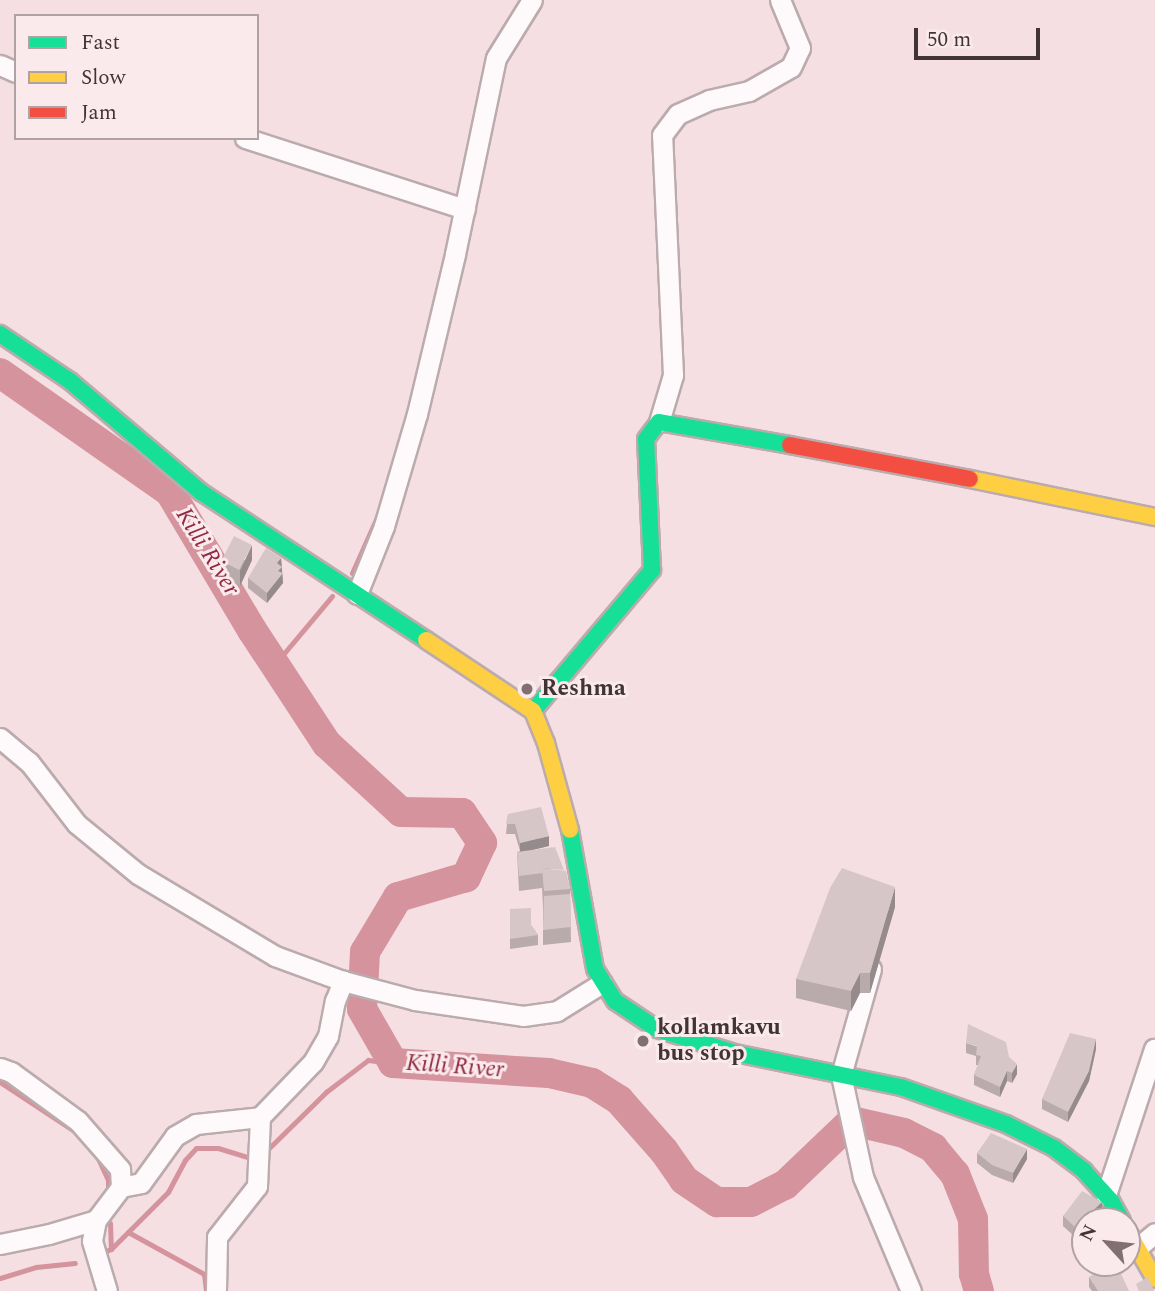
<!DOCTYPE html>
<html>
<head>
<meta charset="utf-8">
<style>
	body { margin:0 }
	#map { position:relative; width:1155px; height:1291px; overflow:hidden; background:#f5dfe2; font-family:Spectral,serif }
	div>[style] { position:absolute }
	.stream>* { height:5px; margin:-2.5px; padding:0 2.5px; transform-origin:2.5px; border-radius:2.5px; background:#d5939d }
	.river>* { height:30px; margin:-15px; padding:0 15px; transform-origin:15px; border-radius:15px; background:#d5939d }
	.roads { filter:drop-shadow(2px 0 #bbabad) drop-shadow(-2px 0 #bbabad) drop-shadow(0 2px #bbabad) drop-shadow(0 -2px #bbabad) }
	.street>* { height:19px; margin:-9.5px; padding:0 9.5px; transform-origin:9.5px; border-radius:9.5px; background:#fefafb }
	.fast>* { height:16px; margin:-8px; padding:0 8px; transform-origin:8px; border-radius:8px; background:#16e098 }
	.slow>* { height:16px; margin:-8px; padding:0 8px; transform-origin:8px; border-radius:8px; background:#ffcf43 }
	.jam>* { height:16px; margin:-8px; padding:0 8px; transform-origin:8px; border-radius:8px; background:#f24e42 }
	.wall>* { inset:0; background:#b9aaac }
	.shaded-wall>* { inset:0; background:#968b8c }
	.building>* { inset:0; background:#d7c6c8; transform-origin:0 0 }
	.dots>* { width:19px; height:19px; translate:-50% -50%; box-sizing:border-box; border:4px solid #faeaec; border-radius:50% }
	span { translate:-50% -50%; white-space:nowrap; text-align:center; line-height:1.15; -webkit-text-stroke:6px #faeaec; paint-order:stroke }
	.poi-label { font-size:23px; color:#423335; font-weight:700 }
	.left { translate:0 -50%; text-align:left }
	.water-label { font-size:24px; color:#912b43; font-style:italic }
	.legend { position:absolute; left:14px; top:14px; width:245px; height:126px; box-sizing:border-box; background:#faeaec; border:2px solid #b0a1a3; margin:0; padding:9px 12px; list-style:none; font-size:21px; color:#423335 }
	.legend li { display:flex; align-items:center; gap:14px; height:35px }
	.legend b { width:35px; border:2px solid #b0a1a3 }
	.north { position:absolute; left:1071px; top:1207px; width:70px; height:70px; box-sizing:border-box; background:#faeaec; border:2px solid #b0a1a3; border-radius:50%; rotate:297deg; font-size:19px; font-weight:700; line-height:28px; text-align:center; color:#423335 }
	.north::after { content:''; display:block; margin:auto; width:24px; height:32px; background:#816f72; clip-path:polygon(50% 0,100% 100%,50% 72%,0 100%) }
	.scale { position:absolute; left:914px; top:28px; width:126px; height:32px; box-sizing:border-box; border:4px solid #423335; border-top:0; padding-left:9px; font-size:21px; line-height:24px; white-space:nowrap; color:#423335; -webkit-text-stroke:5px #faeaec; paint-order:stroke }
</style>
</head>
<body>
<div id="map">
	<div class="stream">
		<div style="left:352px;top:573px;width:64px;rotate:-65.9deg"></div>
		<div style="left:275px;top:664px;width:89px;rotate:-50deg"></div>
		<div style="left:0;top:1082px;width:92px;rotate:33.5deg"></div>
		<div style="left:95px;top:1152px;width:31px;rotate:65deg"></div>
		<div style="left:108px;top:1180px;width:8px;rotate:90deg"></div>
		<div style="left:265px;top:1152px;width:86px;rotate:-44.5deg"></div>
		<div style="left:326px;top:1092px;width:53px;rotate:-37.3deg"></div>
		<div style="left:368px;top:1060px;width:25px;rotate:7deg"></div>
		<div style="left:110px;top:1223px;width:26px;rotate:88deg"></div>
		<div style="left:128px;top:1232px;width:87px;rotate:28.9deg"></div>
		<div style="left:204px;top:1274px;width:17px;rotate:83deg"></div>
		<div style="left:101px;top:1253px;width:11px;rotate:-22deg"></div>
		<div style="left:111px;top:1249px;width:81px;rotate:-45deg"></div>
		<div style="left:168px;top:1192px;width:36px;rotate:-62deg"></div>
		<div style="left:185px;top:1160px;width:16px;rotate:-47deg"></div>
		<div style="left:196px;top:1148px;width:22px"></div>
		<div style="left:218px;top:1148px;width:37px;rotate:17deg"></div>
		<div style="left:0;top:1278px;width:38px;rotate:-17deg"></div>
		<div style="left:36px;top:1267px;width:39px;rotate:-6deg"></div>
	</div>
	<div class="river">
		<div style="left:0;top:373px;width:208px;rotate:35deg"></div>
		<div style="left:170px;top:492px;width:161px;rotate:59.3deg"></div>
		<div style="left:252px;top:630px;width:136px;rotate:56.7deg"></div>
		<div style="left:327px;top:744px;width:100px;rotate:42.6deg"></div>
		<div style="left:401px;top:812px;width:61px;rotate:0.9deg"></div>
		<div style="left:462px;top:813px;width:36px;rotate:56deg"></div>
		<div style="left:482px;top:843px;width:38px;rotate:115deg"></div>
		<div style="left:466px;top:877px;width:71px;rotate:163.6deg"></div>
		<div style="left:398px;top:897px;width:64px;rotate:121deg"></div>
		<div style="left:365px;top:952px;width:57px;rotate:93deg"></div>
		<div style="left:362px;top:1009px;width:62px;rotate:60.1deg"></div>
		<div style="left:393px;top:1063px;width:156px;rotate:3.7deg"></div>
		<div style="left:549px;top:1073px;width:44px;rotate:13.1deg"></div>
		<div style="left:592px;top:1083px;width:32px;rotate:32deg"></div>
		<div style="left:619px;top:1100px;width:68px;rotate:48.6deg"></div>
		<div style="left:664px;top:1151px;width:35px;rotate:55deg"></div>
		<div style="left:684px;top:1180px;width:40px;rotate:34deg"></div>
		<div style="left:717px;top:1202px;width:34px"></div>
		<div style="left:751px;top:1202px;width:38px;rotate:-27deg"></div>
		<div style="left:785px;top:1185px;width:93px;rotate:-43.7deg"></div>
		<div style="left:852px;top:1121px;width:53px;rotate:13deg"></div>
		<div style="left:904px;top:1133px;width:33px;rotate:27deg"></div>
		<div style="left:933px;top:1148px;width:34px;rotate:50deg"></div>
		<div style="left:955px;top:1174px;width:48px;rotate:68.2deg"></div>
		<div style="left:973px;top:1219px;width:55px;rotate:89deg"></div>
		<div style="left:974px;top:1274px;width:18px;rotate:74deg"></div>
	</div>
	<div class="roads">
		<div class="street">
			<div style="left:0;top:65px;width:17px;rotate:24deg"></div>
			<div style="left:245px;top:138px;width:231px;rotate:17.9deg"></div>
			<div style="left:659px;top:422px;width:49px;rotate:-73.4deg"></div>
			<div style="left:673px;top:375px;width:240px;rotate:-92.6deg"></div>
			<div style="left:662px;top:135px;width:26px;rotate:-53deg"></div>
			<div style="left:678px;top:114px;width:34px;rotate:-24deg"></div>
			<div style="left:709px;top:100px;width:41px;rotate:-12.7deg"></div>
			<div style="left:749px;top:91px;width:48px;rotate:-29.7deg"></div>
			<div style="left:791px;top:67px;width:21px;rotate:-65deg"></div>
			<div style="left:800px;top:48px;width:52px;rotate:-112.6deg"></div>
			<div style="left:357px;top:594px;width:73px;rotate:-68.3deg"></div>
			<div style="left:384px;top:526px;width:117px;rotate:-73.6deg"></div>
			<div style="left:417px;top:414px;width:164px;rotate:-76.6deg"></div>
			<div style="left:455px;top:254px;width:200px;rotate:-78.2deg"></div>
			<div style="left:496px;top:58px;width:68px;rotate:-58.2deg"></div>
			<div style="left:0;top:738px;width:38px;rotate:40deg"></div>
			<div style="left:29px;top:762px;width:78px;rotate:52.3deg"></div>
			<div style="left:77px;top:824px;width:79px;rotate:39.3deg"></div>
			<div style="left:138px;top:874px;width:160px;rotate:30.9deg"></div>
			<div style="left:275px;top:956px;width:72px;rotate:20.2deg"></div>
			<div style="left:871px;top:969px;width:110px;rotate:105.8deg"></div>
			<div style="left:841px;top:1075px;width:104px;rotate:77.8deg"></div>
			<div style="left:863px;top:1177px;width:124px;rotate:67.2deg"></div>
			<div style="left:0;top:1068px;width:12px;rotate:20deg"></div>
			<div style="left:11px;top:1072px;width:83px;rotate:36.2deg"></div>
			<div style="left:78px;top:1121px;width:64px;rotate:48.8deg"></div>
			<div style="left:120px;top:1169px;width:18px;rotate:87deg"></div>
			<div style="left:121px;top:1187px;width:41px;rotate:127.1deg"></div>
			<div style="left:96px;top:1220px;width:21px;rotate:101deg"></div>
			<div style="left:92px;top:1241px;width:52px;rotate:73.3deg"></div>
			<div style="left:121px;top:1187px;width:20px;rotate:-11deg"></div>
			<div style="left:141px;top:1183px;width:58px;rotate:-54.1deg"></div>
			<div style="left:175px;top:1136px;width:24px;rotate:-30deg"></div>
			<div style="left:196px;top:1124px;width:64px;rotate:-6.2deg"></div>
			<div style="left:260px;top:1117px;width:76px;rotate:-46.1deg"></div>
			<div style="left:313px;top:1062px;width:30px;rotate:-60deg"></div>
			<div style="left:328px;top:1036px;width:36px;rotate:-79deg"></div>
			<div style="left:335px;top:1001px;width:22px;rotate:-68deg"></div>
			<div style="left:343px;top:981px;width:74px;rotate:14.8deg"></div>
			<div style="left:415px;top:1000px;width:109px;rotate:8.4deg"></div>
			<div style="left:523px;top:1016px;width:34px;rotate:-8deg"></div>
			<div style="left:557px;top:1011px;width:53px;rotate:-31.9deg"></div>
			<div style="left:1106px;top:1195px;width:154px;rotate:-71.8deg"></div>
			<div style="left:0;top:1244px;width:50px;rotate:-11.5deg"></div>
			<div style="left:49px;top:1234px;width:49px;rotate:-16.6deg"></div>
			<div style="left:1137px;top:1248px;width:23px;rotate:-40deg"></div>
			<div style="left:216px;top:1291px;width:54px;rotate:-88.9deg"></div>
			<div style="left:217px;top:1237px;width:65px;rotate:-51.9deg"></div>
			<div style="left:257px;top:1186px;width:69px;rotate:-87.5deg"></div>
		</div>
		<div class="fast">
			<div style="left:0;top:334px;width:84px;rotate:33.9deg"></div>
			<div style="left:70px;top:381px;width:172px;rotate:40.3deg"></div>
			<div style="left:201px;top:492px;width:269px;rotate:33.3deg"></div>
			<div style="left:533px;top:711px;width:185px;rotate:-49.8deg"></div>
			<div style="left:652px;top:570px;width:131px;rotate:-92.6deg"></div>
			<div style="left:646px;top:439px;width:21px;rotate:-53deg"></div>
			<div style="left:659px;top:422px;width:133px;rotate:10deg"></div>
			<div style="left:570px;top:830px;width:141px;rotate:79.8deg"></div>
			<div style="left:595px;top:969px;width:38px;rotate:58deg"></div>
			<div style="left:615px;top:1001px;width:50px;rotate:33.7deg"></div>
			<div style="left:657px;top:1029px;width:82px;rotate:17.1deg"></div>
			<div style="left:735px;top:1053px;width:169px;rotate:11.6deg"></div>
			<div style="left:901px;top:1087px;width:111px;rotate:19.4deg"></div>
			<div style="left:1006px;top:1124px;width:54px;rotate:26.6deg"></div>
			<div style="left:1054px;top:1148px;width:38px;rotate:37deg"></div>
			<div style="left:1084px;top:1171px;width:40px;rotate:48deg"></div>
			<div style="left:1111px;top:1201px;width:23px;rotate:61deg"></div>
		</div>
		<div class="slow">
			<div style="left:970px;top:479px;width:189px;rotate:11.6deg"></div>
			<div style="left:426px;top:640px;width:128px;rotate:33.6deg"></div>
			<div style="left:533px;top:711px;width:35px;rotate:68deg"></div>
			<div style="left:546px;top:743px;width:90px;rotate:74.6deg"></div>
			<div style="left:1127px;top:1230px;width:56px;rotate:60.3deg"></div>
		</div>
		<div class="jam">
			<div style="left:790px;top:445px;width:183px;rotate:10.7deg"></div>
		</div>
	</div>
	<div class="wall">
		<div style="clip-path:polygon(281px 558px,283px 583px,267px 603px,248px 588px,248px 578px)"></div>
		<div style="clip-path:polygon(252px 560px,240px 586px,221px 576px,221px 561px)"></div>
		<div style="clip-path:polygon(508px 814px,549px 846px,532px 850px,570px 889px,571px 942px,543px 945px,543px 906px,542px 888px,519px 891px,517px 852px,520px 851px,515px 834px,506px 834px)"></div>
		<div style="clip-path:polygon(895px 907px,870px 993px,860px 993px,851px 1011px,796px 998px,796px 979px)"></div>
		<div style="clip-path:polygon(510px 909px,531px 925px,538px 935px,538px 945px,510px 949px)"></div>
		<div style="clip-path:polygon(966px 1043px,1009px 1057px,1017px 1074px,1012px 1083px,1007px 1081px,1000px 1097px,974px 1085px,974px 1075px,978px 1065px,976px 1065px,976px 1056px,966px 1053px)"></div>
		<div style="clip-path:polygon(1096px 1049px,1089px 1081px,1068px 1122px,1042px 1109px,1042px 1099px)"></div>
		<div style="clip-path:polygon(977px 1153px,1027px 1159px,1013px 1183px,992px 1175px,977px 1163px)"></div>
		<div style="clip-path:polygon(1102px 1212px,1085px 1221px,1085px 1228px,1075px 1237px,1063px 1226px,1063px 1216px)"></div>
		<div style="clip-path:polygon(1089px 1277px,1129px 1291px,1092px 1291px,1089px 1287px)"></div>
	</div>
	<div class="shaded-wall">
		<div style="clip-path:polygon(252px 545px,252px 560px,240px 586px,240px 571px)"></div>
		<div style="clip-path:polygon(281px 558px,283px 583px,267px 603px,267px 593px,277px 563px)"></div>
		<div style="clip-path:polygon(549px 836px,549px 846px,520px 853px,520px 843px)"></div>
		<div style="clip-path:polygon(895px 887px,895px 907px,870px 993px,870px 973px)"></div>
		<div style="clip-path:polygon(860px 973px,860px 993px,851px 1011px,851px 991px)"></div>
		<div style="clip-path:polygon(1096px 1039px,1096px 1049px,1089px 1081px,1068px 1122px,1068px 1112px)"></div>
		<div style="clip-path:polygon(1017px 1064px,1017px 1074px,1012px 1083px,1012px 1073px)"></div>
		<div style="clip-path:polygon(1007px 1071px,1007px 1081px,1000px 1097px,1000px 1087px)"></div>
		<div style="clip-path:polygon(1027px 1149px,1027px 1159px,1013px 1183px,1013px 1173px)"></div>
		<div style="clip-path:polygon(1102px 1202px,1102px 1212px,1093px 1221px,1085px 1221px,1085px 1228px,1075px 1237px,1075px 1227px)"></div>
	</div>
	<div class="building">
		<div style="left:234px;top:536px;width:20px;height:28px;rotate:27deg"></div>
		<div style="clip-path:polygon(266px 548px,281px 558px,277px 563px,282px 567px,278px 571px,283px 573px,267px 593px,248px 578px)"></div>
		<div style="clip-path:polygon(541px 807px,549px 836px,520px 843px,515px 824px,506px 824px,508px 814px)"></div>
		<div style="clip-path:polygon(555px 847px,564px 870px,542px 868px,543px 873px,519px 876px,517px 852px)"></div>
		<div style="clip-path:polygon(542px 868px,566px 871px,570px 889px,544px 891px)"></div>
		<div style="clip-path:polygon(842px 868px,895px 887px,870px 973px,860px 973px,851px 991px,796px 979px,830px 888px)"></div>
		<div style="clip-path:polygon(570px 894px,571px 927px,543px 930px,544px 896px)"></div>
		<div style="clip-path:polygon(531px 908px,531px 925px,538px 935px,510px 939px,510px 909px)"></div>
		<div style="clip-path:polygon(968px 1024px,1006px 1042px,1009px 1057px,1017px 1064px,1012px 1073px,1007px 1071px,1000px 1087px,974px 1075px,981px 1056px,976px 1055px,977px 1046px,966px 1043px)"></div>
		<div style="clip-path:polygon(1070px 1033px,1096px 1039px,1089px 1071px,1068px 1112px,1042px 1099px)"></div>
		<div style="clip-path:polygon(991px 1133px,1027px 1149px,1013px 1173px,992px 1165px,977px 1153px)"></div>
		<div style="clip-path:polygon(1082px 1191px,1102px 1202px,1075px 1227px,1063px 1216px)"></div>
		<div style="clip-path:polygon(1110px 1263px,1116px 1263px,1129px 1291px,1098px 1291px,1089px 1277px)"></div>
		<div style="clip-path:polygon(1148px 1277px,1154px 1291px,1139px 1291px,1136px 1284px)"></div>
	</div>
	<div class="dots">
		<div style="left:527px;top:689px;background:#816f72"></div>
		<div style="left:643px;top:1041px;background:#816f72"></div>
	</div>
	<div class="poi-label">
		<span class="left" style="left:541px;top:689px">Reshma</span>
		<span class="left" style="left:657px;top:1041px">kollamkavu<br>bus stop</span>
	</div>
	<div class="water-label">
		<span style="left:207px;top:552px;rotate:58deg">Killi River</span>
		<span style="left:455px;top:1067px;rotate:4deg">Killi River</span>
	</div>
	<ul class="legend">
	<li><b style="height:9px;background:#16e098"></b>Fast</li>
	<li><b style="height:9px;background:#ffcf43"></b>Slow</li>
	<li><b style="height:9px;background:#f24e42"></b>Jam</li>
	</ul>
	<div class="north">N</div>
	<div class="scale">50 m</div>
</div>
</body>
</html>
